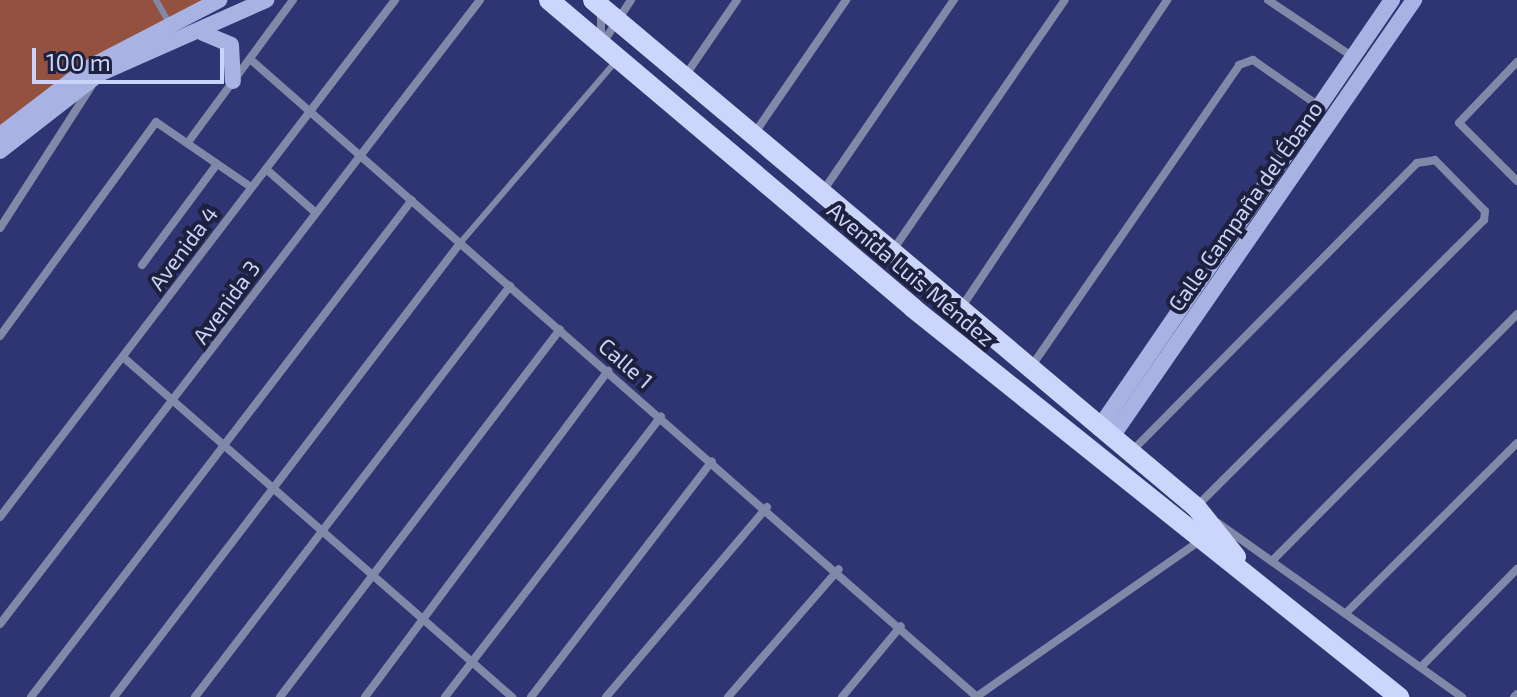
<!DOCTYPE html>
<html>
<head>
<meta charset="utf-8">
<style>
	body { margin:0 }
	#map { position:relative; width:1517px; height:697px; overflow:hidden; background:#2f3573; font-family:"Exo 2",sans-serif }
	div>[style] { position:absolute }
	.green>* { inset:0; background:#945140 }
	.lane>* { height:6px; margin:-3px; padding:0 3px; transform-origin:3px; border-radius:3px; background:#8289a8 }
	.street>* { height:8px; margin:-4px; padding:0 4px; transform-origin:4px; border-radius:4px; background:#8289a8 }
	.secondary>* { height:16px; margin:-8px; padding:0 8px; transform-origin:8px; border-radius:8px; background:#a8b3e4 }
	.primary>* { height:20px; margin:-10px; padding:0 10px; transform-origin:10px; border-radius:10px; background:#ccd5fb }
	span { translate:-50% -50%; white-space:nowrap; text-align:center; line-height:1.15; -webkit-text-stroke:8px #1d213d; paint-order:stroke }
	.street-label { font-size:22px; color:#cad3f8 }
	.scale { position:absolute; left:32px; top:48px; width:192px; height:36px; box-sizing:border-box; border:4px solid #cad3f8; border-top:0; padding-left:10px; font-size:24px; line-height:28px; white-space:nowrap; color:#cad3f8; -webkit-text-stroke:6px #1d213d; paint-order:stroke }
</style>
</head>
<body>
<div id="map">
	<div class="green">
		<div style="clip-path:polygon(0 0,211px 0,90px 61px,0 129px)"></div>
	</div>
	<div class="lane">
		<div style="left:156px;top:0;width:28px;rotate:60deg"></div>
		<div style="left:461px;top:242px;width:238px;rotate:-49.4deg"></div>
	</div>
	<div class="street">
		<div style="left:1268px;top:0;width:102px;rotate:33.8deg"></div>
		<div style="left:601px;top:9px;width:30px;rotate:90deg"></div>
		<div style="left:602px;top:44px;width:53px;rotate:-56.6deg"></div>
		<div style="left:250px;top:59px;width:967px;rotate:41.27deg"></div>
		<div style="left:1517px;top:62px;width:84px;rotate:133.6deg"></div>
		<div style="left:1459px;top:123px;width:82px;rotate:45deg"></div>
		<div style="left:685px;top:76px;width:92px;rotate:-55.6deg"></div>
		<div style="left:754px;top:134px;width:163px;rotate:-55.5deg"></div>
		<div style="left:189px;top:141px;width:175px;rotate:-53.6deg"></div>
		<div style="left:266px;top:169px;width:65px;rotate:41.3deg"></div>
		<div style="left:823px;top:191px;width:232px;rotate:-55.6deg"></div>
		<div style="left:0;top:228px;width:168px;rotate:-57.2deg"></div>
		<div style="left:893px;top:250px;width:303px;rotate:-55.5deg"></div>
		<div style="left:142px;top:265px;width:126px;rotate:-53.4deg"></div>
		<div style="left:961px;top:308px;width:371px;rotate:-56.2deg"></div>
		<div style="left:0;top:336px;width:265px;rotate:-53.9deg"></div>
		<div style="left:156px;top:122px;width:115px;rotate:34.4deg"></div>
		<div style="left:123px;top:357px;width:517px;rotate:41.15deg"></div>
		<div style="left:1031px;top:367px;width:367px;rotate:-55.4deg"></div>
		<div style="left:1239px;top:65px;width:15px;rotate:-20deg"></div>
		<div style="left:1253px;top:60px;width:80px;rotate:34.9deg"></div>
		<div style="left:1132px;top:451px;width:405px;rotate:-45.3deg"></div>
		<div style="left:1417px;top:163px;width:18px;rotate:-9deg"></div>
		<div style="left:1435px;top:160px;width:71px;rotate:45.6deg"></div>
		<div style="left:1485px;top:211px;width:9px;rotate:96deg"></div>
		<div style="left:1484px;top:220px;width:405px;rotate:135.1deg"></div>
		<div style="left:0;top:517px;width:651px;rotate:-52.62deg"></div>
		<div style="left:1218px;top:523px;width:300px;rotate:35.5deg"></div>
		<div style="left:1272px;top:561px;width:348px;rotate:-45.2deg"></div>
		<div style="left:1346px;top:613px;width:241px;rotate:-44.8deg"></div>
		<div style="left:0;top:624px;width:787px;rotate:-52.43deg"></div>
		<div style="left:1421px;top:667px;width:137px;rotate:-45.6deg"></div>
		<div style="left:31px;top:697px;width:626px;rotate:-52.53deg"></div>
		<div style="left:114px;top:697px;width:572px;rotate:-52.67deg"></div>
		<div style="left:195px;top:697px;width:518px;rotate:-52.53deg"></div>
		<div style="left:280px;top:697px;width:462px;rotate:-52.7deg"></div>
		<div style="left:365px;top:697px;width:407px;rotate:-53.3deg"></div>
		<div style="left:445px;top:697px;width:354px;rotate:-52.4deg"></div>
		<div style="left:531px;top:697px;width:297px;rotate:-52.5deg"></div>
		<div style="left:606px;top:697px;width:249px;rotate:-49.7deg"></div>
		<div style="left:728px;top:697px;width:169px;rotate:-49.1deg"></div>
		<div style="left:842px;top:697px;width:92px;rotate:-50.3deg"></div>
		<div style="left:976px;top:697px;width:273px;rotate:-34.9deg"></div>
		<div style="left:1514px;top:697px;width:4px;rotate:-45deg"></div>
	</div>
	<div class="secondary">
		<div style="left:203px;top:33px;width:30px;rotate:23deg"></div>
		<div style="left:231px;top:45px;width:36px;rotate:87deg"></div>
		<div style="left:0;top:135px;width:111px;rotate:-37.3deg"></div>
		<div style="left:88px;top:68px;width:148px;rotate:-27.4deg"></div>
		<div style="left:0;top:151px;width:125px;rotate:-37.9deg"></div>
		<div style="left:99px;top:74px;width:183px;rotate:-23.9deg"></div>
		<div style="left:1099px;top:428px;width:519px;rotate:-55.61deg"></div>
		<div style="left:1111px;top:438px;width:533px;rotate:-55.33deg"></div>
	</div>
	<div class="primary">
		<div style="left:549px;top:0;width:477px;rotate:40.2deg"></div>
		<div style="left:913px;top:308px;width:623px;rotate:38.67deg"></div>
		<div style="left:593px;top:0;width:788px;rotate:40.06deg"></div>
		<div style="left:1196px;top:507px;width:64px;rotate:51.3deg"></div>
	</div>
	<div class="street-label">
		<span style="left:1245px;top:206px;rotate:-55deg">Calle Campaña del Ébano</span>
		<span style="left:183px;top:248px;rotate:-53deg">Avenida 4</span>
		<span style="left:911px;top:274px;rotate:40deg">Avenida Luis Méndez</span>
		<span style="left:226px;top:302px;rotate:-54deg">Avenida 3</span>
		<span style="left:626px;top:363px;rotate:41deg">Calle 1</span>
	</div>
	<div class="scale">100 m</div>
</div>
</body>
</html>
